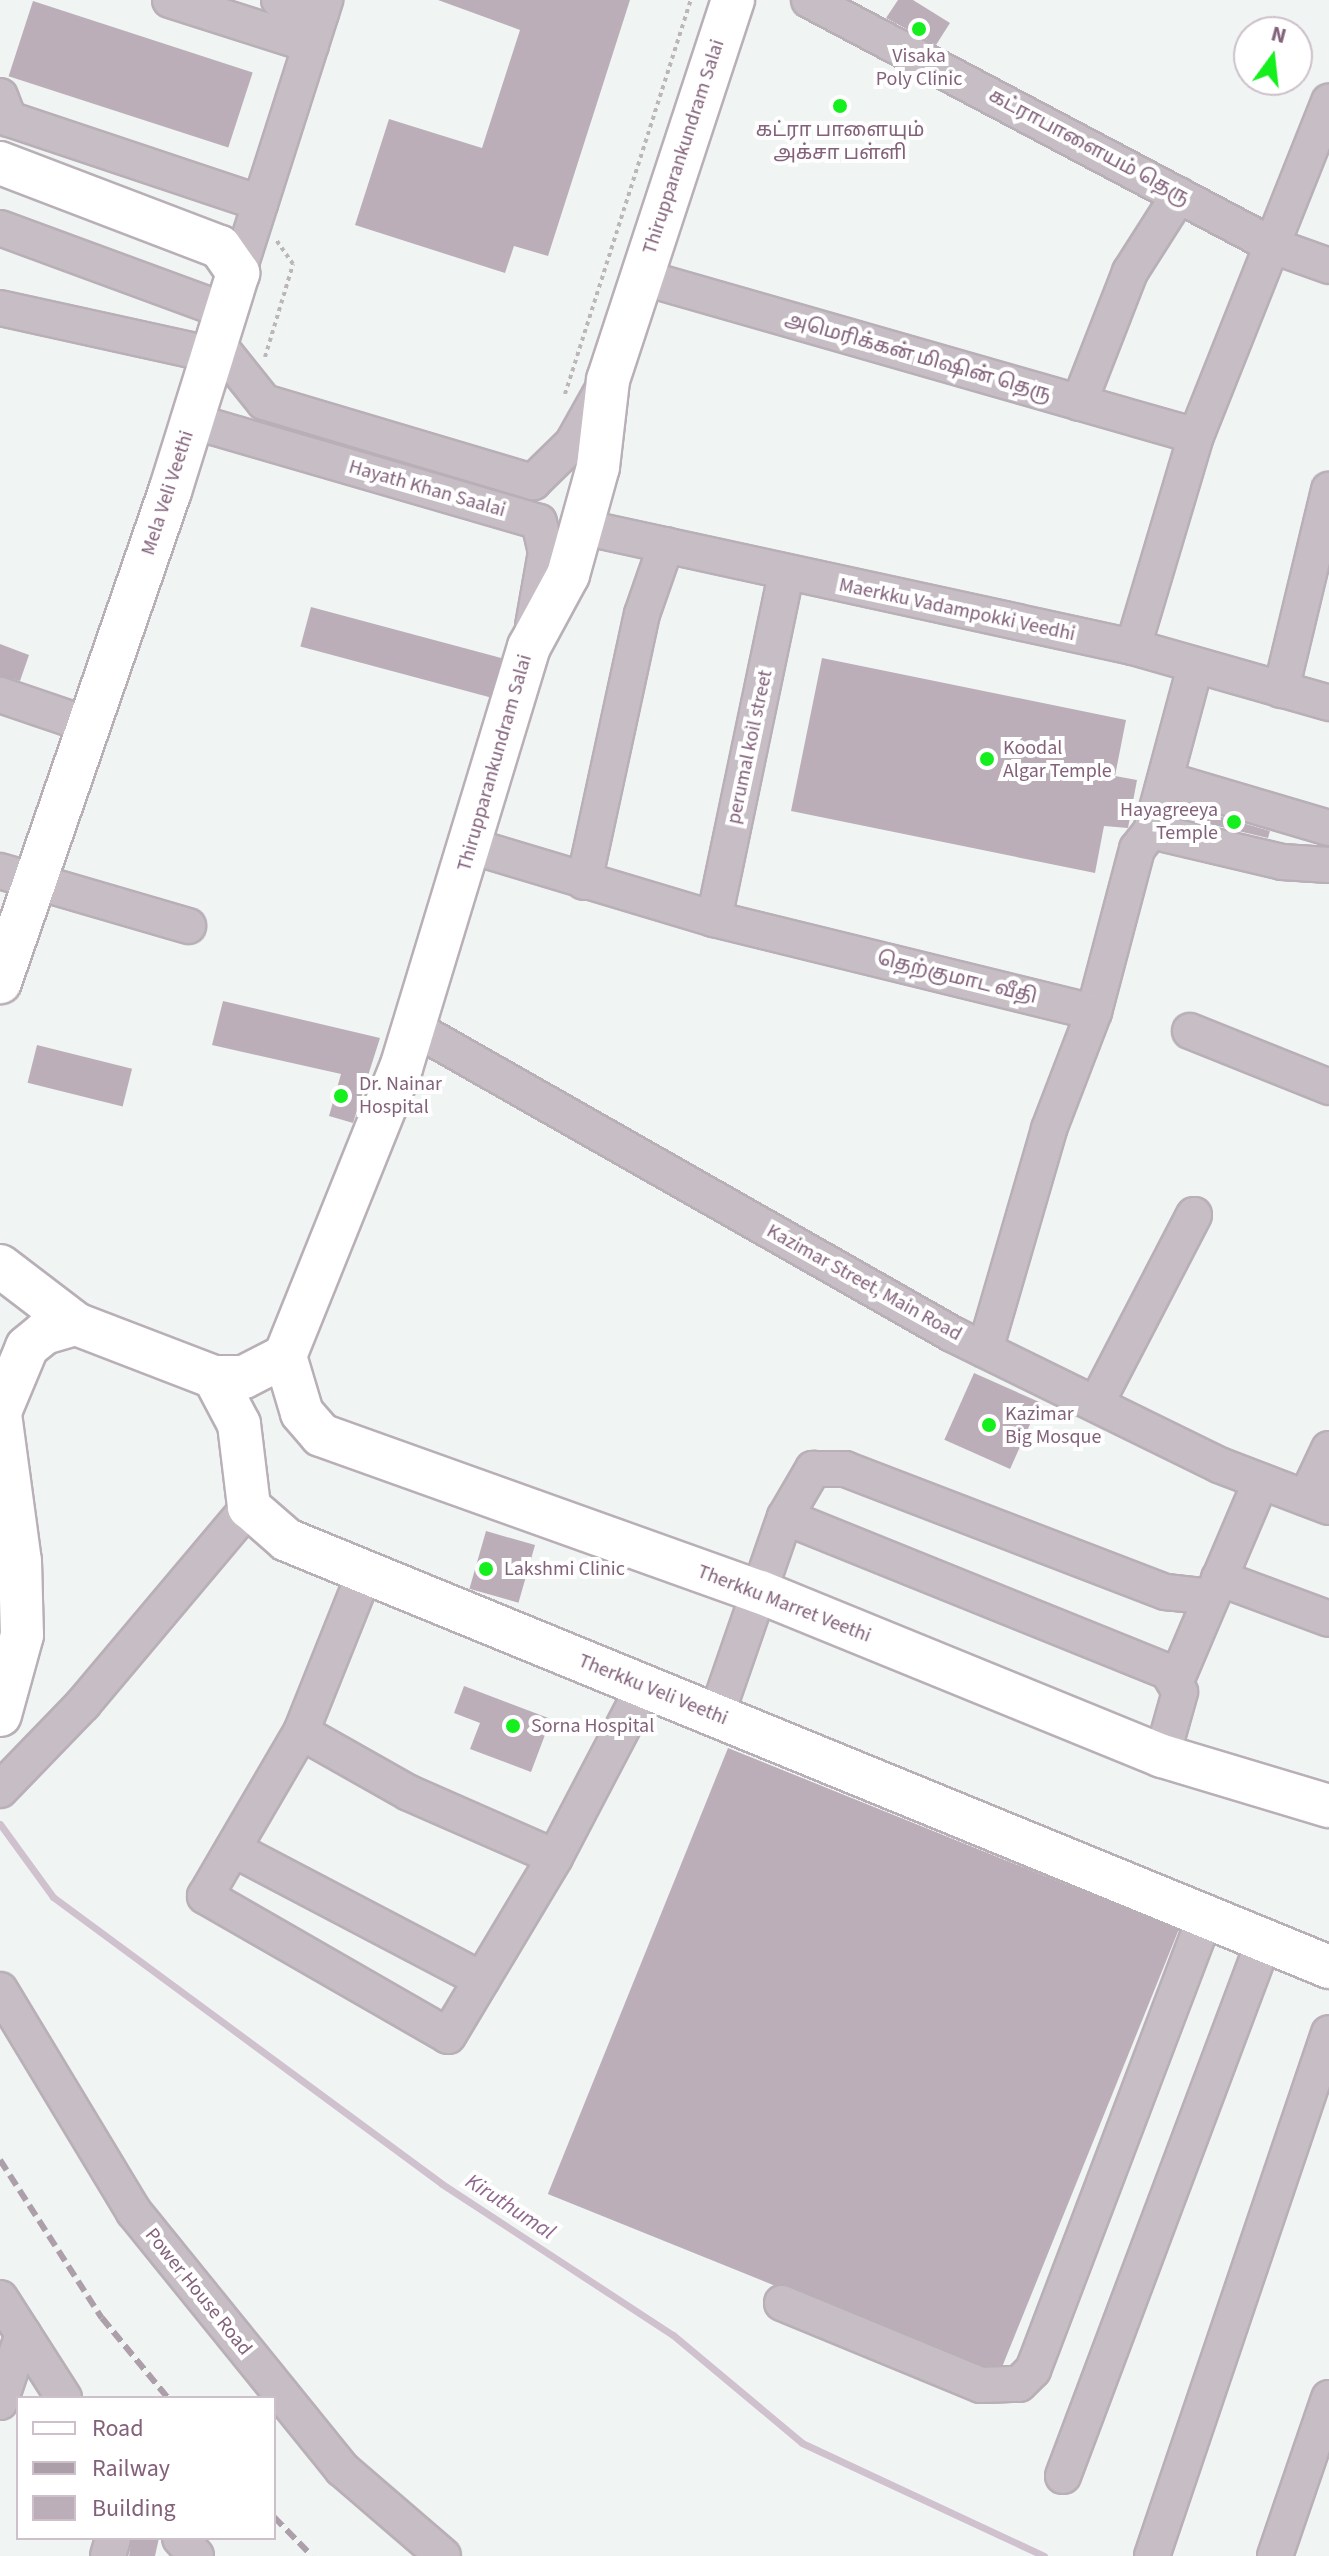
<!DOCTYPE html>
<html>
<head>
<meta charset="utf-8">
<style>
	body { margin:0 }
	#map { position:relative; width:1329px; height:2556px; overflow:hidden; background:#f0f5f4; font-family:"Source Sans 3","Noto Sans Tamil",sans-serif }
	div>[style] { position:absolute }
	.stream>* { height:7px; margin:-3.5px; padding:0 3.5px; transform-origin:3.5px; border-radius:3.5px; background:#d0c1cf }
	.building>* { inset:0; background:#bbaeb8; transform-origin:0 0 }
	.path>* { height:4px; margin-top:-2px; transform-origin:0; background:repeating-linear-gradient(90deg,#bcb6bb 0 4px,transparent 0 8px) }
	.roads { filter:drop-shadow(2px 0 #b9afb7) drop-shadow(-2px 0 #b9afb7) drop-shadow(0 2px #b9afb7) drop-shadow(0 -2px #b9afb7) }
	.minor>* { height:34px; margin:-17px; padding:0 17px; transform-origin:17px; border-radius:17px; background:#c7bec5 }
	.major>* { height:42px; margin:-21px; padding:0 21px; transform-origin:21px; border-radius:21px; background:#fff }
	.rail>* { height:6px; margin-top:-3px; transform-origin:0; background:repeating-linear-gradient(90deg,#ac9fa9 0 12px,transparent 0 18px) }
	.dots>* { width:22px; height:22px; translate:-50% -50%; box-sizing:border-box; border:4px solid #fff; border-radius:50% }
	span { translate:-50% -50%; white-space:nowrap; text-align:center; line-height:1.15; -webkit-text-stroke:8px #fff; paint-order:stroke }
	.poi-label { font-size:20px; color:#83617b }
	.left { translate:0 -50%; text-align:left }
	.right { translate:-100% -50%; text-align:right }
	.street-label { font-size:20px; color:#83617b }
	.water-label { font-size:22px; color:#8f668c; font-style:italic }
	.legend { position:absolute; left:16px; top:2396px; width:260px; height:144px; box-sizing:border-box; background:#fff; border:2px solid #cdc0ca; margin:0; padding:10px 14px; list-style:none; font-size:24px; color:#83617b }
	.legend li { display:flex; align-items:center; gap:16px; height:40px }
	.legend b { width:40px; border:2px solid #cdc0ca }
	.north { position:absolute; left:1233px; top:16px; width:80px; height:80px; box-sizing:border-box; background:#fff; border:2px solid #cdc0ca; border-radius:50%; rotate:15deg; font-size:22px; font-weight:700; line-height:32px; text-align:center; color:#83617b }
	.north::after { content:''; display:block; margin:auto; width:28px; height:36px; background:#15ef1d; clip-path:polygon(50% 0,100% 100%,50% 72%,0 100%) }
</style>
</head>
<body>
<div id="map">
	<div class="stream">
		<div style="left:0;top:1824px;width:90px;rotate:54deg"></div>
		<div style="left:53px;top:1897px;width:483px;rotate:36.4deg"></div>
		<div style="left:442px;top:2184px;width:276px;rotate:33.2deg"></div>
		<div style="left:673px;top:2335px;width:168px;rotate:39.9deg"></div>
		<div style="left:802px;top:2443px;width:267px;rotate:25deg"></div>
	</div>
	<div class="building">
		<div style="clip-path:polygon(438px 0,630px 0,548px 256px,514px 246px,505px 273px,355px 225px,389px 119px,482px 148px,520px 30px)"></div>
		<div style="clip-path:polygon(898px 0,913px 0,950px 23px,936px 45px,886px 18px)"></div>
		<div style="left:33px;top:1px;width:231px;height:79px;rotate:18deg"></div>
		<div style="left:311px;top:607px;width:197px;height:41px;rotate:15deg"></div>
		<div style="clip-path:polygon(0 644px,29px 655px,20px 681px,0 676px)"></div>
		<div style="clip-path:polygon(822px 658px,1126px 720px,1115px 776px,1137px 780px,1128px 828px,1104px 826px,1095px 873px,791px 811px)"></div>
		<div style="clip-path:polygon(1198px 810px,1270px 831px,1268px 838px,1196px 821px)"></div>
		<div style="clip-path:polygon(223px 1001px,380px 1038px,353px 1123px,329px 1116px,341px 1074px,212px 1045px)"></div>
		<div style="left:37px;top:1045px;width:98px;height:39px;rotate:14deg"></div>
		<div style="left:974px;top:1373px;width:72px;height:73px;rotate:24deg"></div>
		<div style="left:486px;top:1531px;width:51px;height:60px;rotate:16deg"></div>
		<div style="clip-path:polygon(464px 1686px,551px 1719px,531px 1772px,470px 1749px,480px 1723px,454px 1713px)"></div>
		<div style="left:728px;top:1748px;width:486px;height:481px;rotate:22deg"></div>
		<div style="clip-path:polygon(132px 2538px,159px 2538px,155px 2556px,129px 2556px)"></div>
	</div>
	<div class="path">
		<div style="left:265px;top:357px;width:97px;rotate:-73.2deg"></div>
		<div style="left:293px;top:264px;width:29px;rotate:-125deg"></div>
		<div style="left:565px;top:394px;width:414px;rotate:-72.3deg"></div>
	</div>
	<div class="roads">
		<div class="minor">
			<div style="left:170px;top:0;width:148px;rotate:17.7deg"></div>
			<div style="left:279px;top:0;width:44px;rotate:18.4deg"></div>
			<div style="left:809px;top:0;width:528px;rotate:27.87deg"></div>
			<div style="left:1276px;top:247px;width:56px;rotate:19.7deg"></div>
			<div style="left:0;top:96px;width:25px;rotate:69deg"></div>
			<div style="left:9px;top:119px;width:265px;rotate:18.5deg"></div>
			<div style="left:0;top:228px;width:241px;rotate:20.2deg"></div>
			<div style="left:238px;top:273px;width:287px;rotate:-72.3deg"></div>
			<div style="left:641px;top:277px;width:577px;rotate:15.99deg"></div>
			<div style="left:0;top:308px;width:218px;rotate:12.4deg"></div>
			<div style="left:216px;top:342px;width:77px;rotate:51.3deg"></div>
			<div style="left:264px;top:402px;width:281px;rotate:16.6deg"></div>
			<div style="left:533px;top:482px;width:54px;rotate:-44.3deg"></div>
			<div style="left:572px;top:444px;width:65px;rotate:-60.7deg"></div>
			<div style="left:1079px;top:403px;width:141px;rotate:-68.7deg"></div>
			<div style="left:1130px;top:272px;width:91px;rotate:-57.5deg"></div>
			<div style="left:192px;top:421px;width:361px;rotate:16.2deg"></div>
			<div style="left:539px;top:522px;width:31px;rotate:77deg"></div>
			<div style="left:546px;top:552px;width:75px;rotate:100deg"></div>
			<div style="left:582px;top:527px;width:564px;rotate:12.29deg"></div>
			<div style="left:1133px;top:647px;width:204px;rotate:15.9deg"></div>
			<div style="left:1133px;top:647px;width:220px;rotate:-73.4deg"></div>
			<div style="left:1196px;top:436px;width:360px;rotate:-68.3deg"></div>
			<div style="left:1281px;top:690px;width:206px;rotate:-76.5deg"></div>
			<div style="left:0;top:695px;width:93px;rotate:18.8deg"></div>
			<div style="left:1167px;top:780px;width:169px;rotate:16.5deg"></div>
			<div style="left:1151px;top:831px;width:135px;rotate:13.3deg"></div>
			<div style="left:1282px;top:862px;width:47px;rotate:3.7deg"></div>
			<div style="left:471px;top:846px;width:254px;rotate:16.7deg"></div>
			<div style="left:714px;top:919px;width:391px;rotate:13.8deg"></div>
			<div style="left:1094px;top:1012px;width:169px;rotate:-75.2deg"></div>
			<div style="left:1137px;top:849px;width:23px;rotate:-52deg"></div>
			<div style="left:1151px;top:831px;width:170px;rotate:-75deg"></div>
			<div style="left:0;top:871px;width:196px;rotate:16.3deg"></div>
			<div style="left:584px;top:882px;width:274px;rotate:-77.8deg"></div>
			<div style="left:642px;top:614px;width:73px;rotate:-70.8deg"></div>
			<div style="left:714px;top:919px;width:351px;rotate:-78.2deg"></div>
			<div style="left:414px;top:1028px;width:619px;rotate:29.63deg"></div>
			<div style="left:952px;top:1334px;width:297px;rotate:26.1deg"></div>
			<div style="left:1219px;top:1465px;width:118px;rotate:20.9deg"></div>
			<div style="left:1190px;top:1031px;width:150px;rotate:21.9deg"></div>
			<div style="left:985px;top:1350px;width:230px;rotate:-73.8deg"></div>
			<div style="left:1049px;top:1129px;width:125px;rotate:-69deg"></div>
			<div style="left:1096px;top:1404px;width:213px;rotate:-62.6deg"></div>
			<div style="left:1306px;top:1498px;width:54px;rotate:-64.9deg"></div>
			<div style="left:785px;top:1517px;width:413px;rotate:22deg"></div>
			<div style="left:1168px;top:1672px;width:23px;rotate:59deg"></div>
			<div style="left:1180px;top:1692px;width:66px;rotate:105.7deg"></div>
			<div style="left:365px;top:1572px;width:172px;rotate:111.8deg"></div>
			<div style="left:301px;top:1732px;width:124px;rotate:29.5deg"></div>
			<div style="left:409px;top:1793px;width:159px;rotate:23.7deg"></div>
			<div style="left:555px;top:1857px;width:192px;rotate:-62.4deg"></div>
			<div style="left:1219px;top:1578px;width:117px;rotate:20.4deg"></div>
			<div style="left:1176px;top:1681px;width:217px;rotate:-67deg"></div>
			<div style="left:716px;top:1716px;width:211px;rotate:-70.9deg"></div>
			<div style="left:785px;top:1517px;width:56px;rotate:-59.7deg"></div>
			<div style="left:813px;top:1469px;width:32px"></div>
			<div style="left:845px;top:1469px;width:344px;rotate:21deg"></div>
			<div style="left:1166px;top:1592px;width:45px;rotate:6.3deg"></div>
			<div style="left:301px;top:1732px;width:190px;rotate:120.3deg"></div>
			<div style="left:205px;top:1896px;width:280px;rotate:29.9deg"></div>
			<div style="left:448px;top:2036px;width:209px;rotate:-59.1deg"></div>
			<div style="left:0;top:1790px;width:120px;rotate:-46deg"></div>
			<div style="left:83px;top:1704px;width:258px;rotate:-49.9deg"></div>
			<div style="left:233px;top:1849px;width:281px;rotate:27.7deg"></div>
			<div style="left:0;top:1990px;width:259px;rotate:58.9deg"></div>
			<div style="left:134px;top:2212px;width:331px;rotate:51deg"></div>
			<div style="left:342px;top:2469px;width:133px;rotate:40.7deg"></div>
			<div style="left:0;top:2298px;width:119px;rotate:57.4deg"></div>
			<div style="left:782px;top:2303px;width:215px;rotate:22.4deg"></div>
			<div style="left:981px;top:2385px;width:38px;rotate:-2deg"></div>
			<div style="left:1019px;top:2384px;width:20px;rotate:-45deg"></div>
			<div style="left:1033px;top:2370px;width:485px;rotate:-69.2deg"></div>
			<div style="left:0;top:2402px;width:72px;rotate:-71.3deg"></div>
			<div style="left:1063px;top:2476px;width:572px;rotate:-69.41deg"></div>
			<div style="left:180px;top:2538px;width:24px;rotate:48deg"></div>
			<div style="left:108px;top:2556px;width:19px;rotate:-74deg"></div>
			<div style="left:1152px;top:2556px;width:552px;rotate:-71.3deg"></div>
			<div style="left:1275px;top:2556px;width:167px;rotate:-71.1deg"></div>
		</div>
		<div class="major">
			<div style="left:0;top:163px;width:235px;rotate:20.9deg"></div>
			<div style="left:220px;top:247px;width:32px;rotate:55deg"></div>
			<div style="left:238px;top:273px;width:228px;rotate:107.3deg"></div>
			<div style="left:170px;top:491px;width:520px;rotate:109.1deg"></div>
			<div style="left:0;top:1266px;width:96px;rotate:37.3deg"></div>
			<div style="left:76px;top:1324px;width:148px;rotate:21deg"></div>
			<div style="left:214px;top:1377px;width:53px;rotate:62deg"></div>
			<div style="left:239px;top:1424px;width:84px;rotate:83.1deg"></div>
			<div style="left:249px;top:1507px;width:50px;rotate:41deg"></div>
			<div style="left:287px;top:1540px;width:1126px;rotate:22.28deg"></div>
			<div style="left:285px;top:1356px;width:59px;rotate:73.4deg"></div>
			<div style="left:302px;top:1413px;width:29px;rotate:49deg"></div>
			<div style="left:321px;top:1435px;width:466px;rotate:19.7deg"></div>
			<div style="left:760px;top:1592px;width:434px;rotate:22.2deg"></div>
			<div style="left:1162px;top:1756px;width:174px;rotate:16.7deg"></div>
			<div style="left:214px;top:1377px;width:30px"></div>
			<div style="left:244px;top:1377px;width:46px;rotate:-27.1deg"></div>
			<div style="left:285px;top:1356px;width:310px;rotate:-68.1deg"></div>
			<div style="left:401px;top:1068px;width:440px;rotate:-73.1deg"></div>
			<div style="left:529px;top:647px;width:82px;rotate:-61.6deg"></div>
			<div style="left:568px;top:575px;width:112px;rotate:-74.5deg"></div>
			<div style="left:598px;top:467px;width:88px;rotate:-83.4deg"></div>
			<div style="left:608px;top:380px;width:400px;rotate:-71.8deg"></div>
			<div style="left:0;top:1412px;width:70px;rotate:-67.4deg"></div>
			<div style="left:27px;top:1347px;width:22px;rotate:-39deg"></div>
			<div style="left:44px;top:1333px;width:33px;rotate:-16deg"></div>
			<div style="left:0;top:1414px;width:148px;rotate:82.3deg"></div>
			<div style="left:20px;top:1561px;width:74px;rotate:88.5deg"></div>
			<div style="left:22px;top:1635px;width:83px;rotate:105.4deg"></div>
		</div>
	</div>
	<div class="rail">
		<div style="left:0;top:2160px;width:188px;rotate:57.2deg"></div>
		<div style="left:102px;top:2318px;width:104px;rotate:50.5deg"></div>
		<div style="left:274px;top:2517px;width:54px;rotate:45.7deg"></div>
	</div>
	<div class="dots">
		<div style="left:919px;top:29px;background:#15ef1d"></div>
		<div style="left:840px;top:106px;background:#15ef1d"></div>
		<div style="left:987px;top:759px;background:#15ef1d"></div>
		<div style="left:1234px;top:822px;background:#15ef1d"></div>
		<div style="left:341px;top:1096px;background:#15ef1d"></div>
		<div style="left:989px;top:1425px;background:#15ef1d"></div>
		<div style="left:486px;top:1569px;background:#15ef1d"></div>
		<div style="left:513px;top:1726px;background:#15ef1d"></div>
	</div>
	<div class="poi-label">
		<span style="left:919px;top:68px">Visaka<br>Poly Clinic</span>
		<span style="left:840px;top:142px">கட்ரா பாளையும்<br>அக்சா பள்ளி</span>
		<span class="left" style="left:1003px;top:760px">Koodal<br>Algar Temple</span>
		<span class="right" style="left:1218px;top:822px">Hayagreeya<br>Temple</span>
		<span class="left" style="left:359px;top:1096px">Dr. Nainar<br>Hospital</span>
		<span class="left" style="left:1005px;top:1426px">Kazimar<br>Big Mosque</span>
		<span class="left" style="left:504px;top:1569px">Lakshmi Clinic</span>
		<span class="left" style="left:531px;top:1726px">Sorna Hospital</span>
	</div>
	<div class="street-label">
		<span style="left:684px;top:147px;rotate:-72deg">Thirupparankundram Salai</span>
		<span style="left:1089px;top:147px;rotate:28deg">கட்ராபாளையம் தெரு</span>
		<span style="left:918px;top:357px;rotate:16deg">அமெரிக்கன் மிஷின் தெரு</span>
		<span style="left:427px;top:489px;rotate:16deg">Hayath Khan Saalai</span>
		<span style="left:168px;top:493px;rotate:-72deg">Mela Veli Veethi</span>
		<span style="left:957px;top:610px;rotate:12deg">Maerkku Vadampokki Veedhi</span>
		<span style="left:750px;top:747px;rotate:-78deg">perumal koil street</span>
		<span style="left:495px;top:763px;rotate:-74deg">Thirupparankundram Salai</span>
		<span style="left:957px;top:978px;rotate:14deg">தெற்குமாட வீதி</span>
		<span style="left:864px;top:1283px;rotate:29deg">Kazimar Street, Main Road</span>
		<span style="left:784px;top:1604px;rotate:21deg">Therkku Marret Veethi</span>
		<span style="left:653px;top:1690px;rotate:22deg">Therkku Veli Veethi</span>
		<span style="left:198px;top:2292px;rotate:51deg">Power House Road</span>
	</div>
	<div class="water-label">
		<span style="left:510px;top:2207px;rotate:33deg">Kiruthumal</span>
	</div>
	<ul class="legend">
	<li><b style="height:10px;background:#fff"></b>Road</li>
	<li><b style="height:10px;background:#ac9fa9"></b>Railway</li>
	<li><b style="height:22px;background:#bbaeb8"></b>Building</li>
	</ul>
	<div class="north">N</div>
</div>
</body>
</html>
